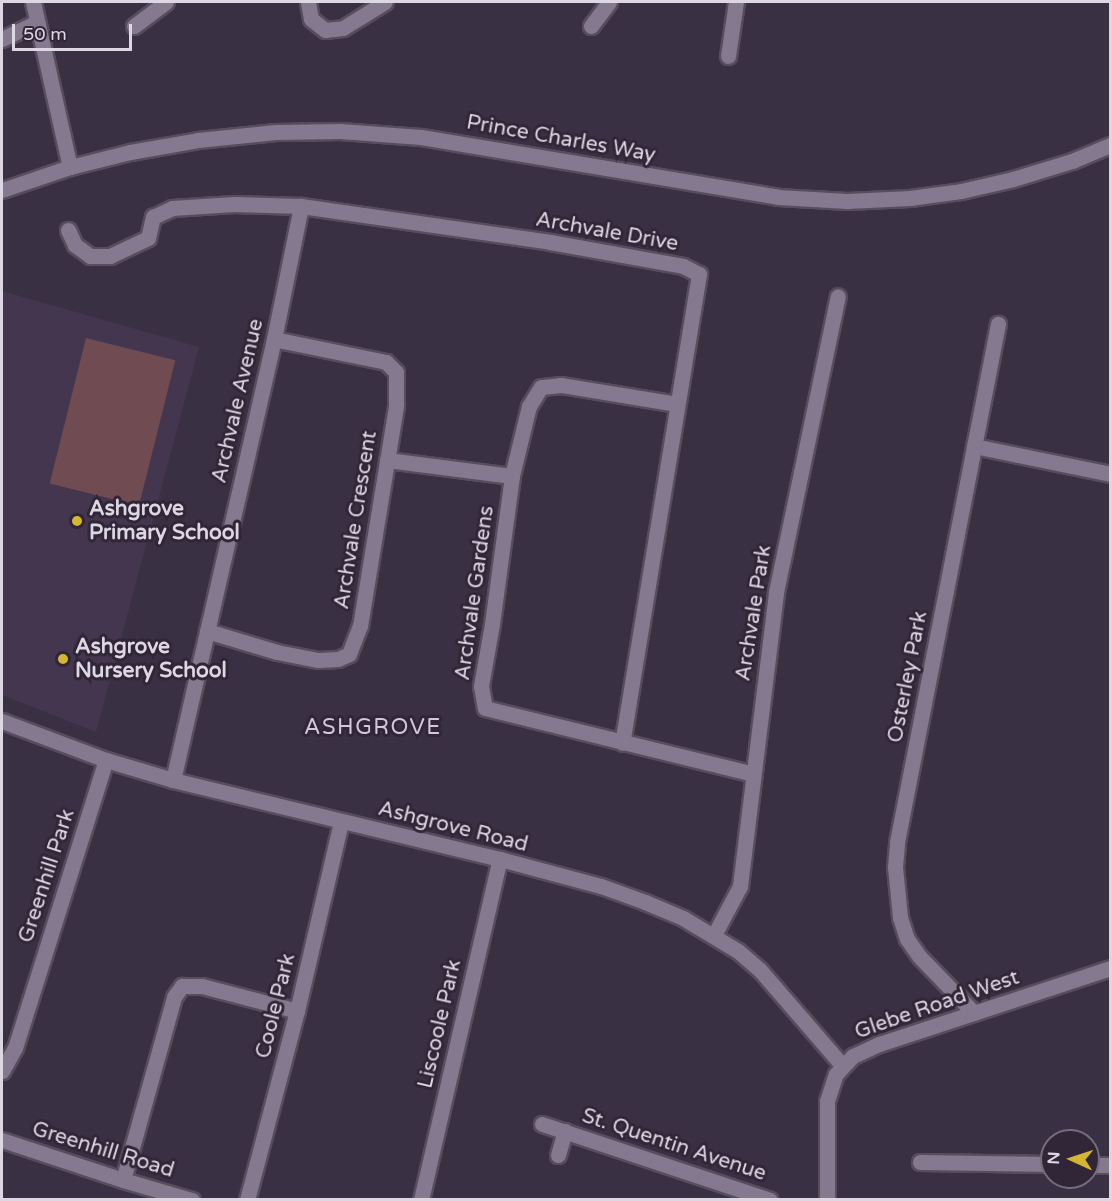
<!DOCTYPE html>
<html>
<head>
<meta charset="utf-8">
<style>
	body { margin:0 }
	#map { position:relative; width:1112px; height:1201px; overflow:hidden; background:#3a3043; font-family:"Varela Round",sans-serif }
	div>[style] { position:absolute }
	.built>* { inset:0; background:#44364f }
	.green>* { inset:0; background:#704c52; transform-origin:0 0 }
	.roads { filter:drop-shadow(2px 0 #564d5d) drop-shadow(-2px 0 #564d5d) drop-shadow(0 2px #564d5d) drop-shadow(0 -2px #564d5d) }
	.minor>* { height:15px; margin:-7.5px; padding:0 7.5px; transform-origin:7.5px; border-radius:7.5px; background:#84798e }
	.dots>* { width:16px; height:16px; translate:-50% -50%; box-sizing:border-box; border:3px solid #302638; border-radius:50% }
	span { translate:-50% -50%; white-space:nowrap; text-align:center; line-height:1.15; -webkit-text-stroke:6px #302638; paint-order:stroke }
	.street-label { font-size:21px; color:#ddd7e3 }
	.poi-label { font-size:21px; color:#ddd7e3; font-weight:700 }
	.left { translate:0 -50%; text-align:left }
	.neighbourhood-label { font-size:22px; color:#d3c6de; letter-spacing:1.5px }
	.frame { position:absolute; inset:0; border:3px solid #ddd7e3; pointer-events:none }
	.north { position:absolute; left:1040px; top:1129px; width:60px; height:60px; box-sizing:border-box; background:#302638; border:2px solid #756d7c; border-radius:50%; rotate:273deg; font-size:16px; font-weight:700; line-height:24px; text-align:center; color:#ddd7e3 }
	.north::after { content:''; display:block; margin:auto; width:21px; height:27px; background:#d5b534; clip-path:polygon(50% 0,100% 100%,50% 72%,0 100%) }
	.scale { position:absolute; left:12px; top:24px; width:120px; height:27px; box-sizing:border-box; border:3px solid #ddd7e3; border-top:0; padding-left:8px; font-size:18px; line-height:21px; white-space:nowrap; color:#ddd7e3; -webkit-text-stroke:4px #302638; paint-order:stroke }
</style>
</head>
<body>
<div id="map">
	<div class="built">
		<div style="clip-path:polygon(2px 291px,199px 347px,96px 732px,2px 695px)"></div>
	</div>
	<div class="green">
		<div style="left:86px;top:338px;width:92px;height:150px;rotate:14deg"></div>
	</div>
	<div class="roads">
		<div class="minor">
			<div style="left:33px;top:2px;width:169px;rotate:77.4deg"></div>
			<div style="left:308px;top:2px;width:17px;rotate:80deg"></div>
			<div style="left:311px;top:19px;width:18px;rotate:38deg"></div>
			<div style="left:325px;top:30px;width:18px;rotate:-6deg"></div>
			<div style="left:343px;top:28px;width:49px;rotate:-31.8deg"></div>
			<div style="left:134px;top:26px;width:40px;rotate:-37deg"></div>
			<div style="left:591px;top:26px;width:30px;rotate:-53deg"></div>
			<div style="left:2px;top:39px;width:39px;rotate:-26deg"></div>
			<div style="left:728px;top:56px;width:55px;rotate:-81.6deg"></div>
			<div style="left:2px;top:190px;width:72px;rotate:-18.7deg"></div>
			<div style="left:70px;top:167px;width:62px;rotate:-14deg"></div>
			<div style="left:130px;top:152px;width:69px;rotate:-10deg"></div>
			<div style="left:198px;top:140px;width:78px;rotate:-5.9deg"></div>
			<div style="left:276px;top:132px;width:64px;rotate:-0.9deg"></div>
			<div style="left:340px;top:131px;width:81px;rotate:4.2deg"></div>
			<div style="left:421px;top:137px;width:362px;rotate:9.5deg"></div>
			<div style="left:778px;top:197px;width:69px;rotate:3.3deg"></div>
			<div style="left:847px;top:201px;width:63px;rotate:-2.7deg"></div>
			<div style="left:910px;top:198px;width:51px;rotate:-7.8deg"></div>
			<div style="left:961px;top:191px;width:53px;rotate:-13deg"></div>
			<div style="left:1013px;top:179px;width:62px;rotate:-17deg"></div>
			<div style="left:1072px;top:161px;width:41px;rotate:-22.8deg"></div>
			<div style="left:68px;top:230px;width:17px;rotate:65deg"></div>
			<div style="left:75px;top:245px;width:19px;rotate:36deg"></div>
			<div style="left:90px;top:256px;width:20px"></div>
			<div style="left:110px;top:256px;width:42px;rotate:-25.3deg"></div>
			<div style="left:148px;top:238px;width:22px;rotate:-77deg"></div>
			<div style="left:153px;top:217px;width:21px;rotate:-25deg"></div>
			<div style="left:172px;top:208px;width:62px;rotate:-3.7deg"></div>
			<div style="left:234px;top:204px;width:67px;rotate:1.7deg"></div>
			<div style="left:301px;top:206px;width:252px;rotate:8.2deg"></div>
			<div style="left:550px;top:242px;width:135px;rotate:10.2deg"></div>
			<div style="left:683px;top:266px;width:18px;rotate:27deg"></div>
			<div style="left:699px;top:274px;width:475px;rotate:99.3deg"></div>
			<div style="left:677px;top:404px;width:118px;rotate:-170.7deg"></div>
			<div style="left:561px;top:385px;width:20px;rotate:174deg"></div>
			<div style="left:541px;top:387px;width:22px;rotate:122deg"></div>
			<div style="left:529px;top:406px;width:72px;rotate:103.7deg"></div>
			<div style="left:512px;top:476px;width:149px;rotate:97.7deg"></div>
			<div style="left:492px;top:624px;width:63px;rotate:100.1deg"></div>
			<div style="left:481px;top:686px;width:22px;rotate:80deg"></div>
			<div style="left:485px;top:708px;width:276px;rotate:13.8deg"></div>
			<div style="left:974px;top:446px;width:139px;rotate:11.6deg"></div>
			<div style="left:387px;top:460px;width:126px;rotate:7.3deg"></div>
			<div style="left:207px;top:631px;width:73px;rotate:16.7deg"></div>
			<div style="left:277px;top:652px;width:42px;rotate:11deg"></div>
			<div style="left:318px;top:660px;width:20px;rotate:-3deg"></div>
			<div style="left:338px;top:659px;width:12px;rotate:-24deg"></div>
			<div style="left:349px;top:654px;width:30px;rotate:-69deg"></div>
			<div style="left:360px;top:626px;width:224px;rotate:-80.7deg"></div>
			<div style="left:396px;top:405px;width:33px;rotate:-90deg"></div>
			<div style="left:396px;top:372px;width:14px;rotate:-135deg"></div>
			<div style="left:386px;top:362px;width:114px;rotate:-168.4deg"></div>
			<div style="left:2px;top:721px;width:111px;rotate:20.6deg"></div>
			<div style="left:106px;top:760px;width:70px;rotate:16.6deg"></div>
			<div style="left:173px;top:780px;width:336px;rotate:13.6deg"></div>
			<div style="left:500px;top:859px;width:105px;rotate:15deg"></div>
			<div style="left:601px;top:886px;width:47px;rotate:20deg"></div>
			<div style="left:645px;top:902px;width:41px;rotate:22.8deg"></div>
			<div style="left:683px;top:918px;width:64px;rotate:31deg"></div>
			<div style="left:738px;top:951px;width:29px;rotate:41deg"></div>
			<div style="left:760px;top:970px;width:125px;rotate:49.2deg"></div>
			<div style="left:173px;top:780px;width:452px;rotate:-77.1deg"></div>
			<div style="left:274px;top:339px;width:136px;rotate:-78.5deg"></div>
			<div style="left:714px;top:935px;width:55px;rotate:-62deg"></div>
			<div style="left:740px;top:886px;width:296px;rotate:-83deg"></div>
			<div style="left:776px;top:592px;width:302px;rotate:-78.2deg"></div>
			<div style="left:974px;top:1013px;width:79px;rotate:-134deg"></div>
			<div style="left:919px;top:956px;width:21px;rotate:-125deg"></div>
			<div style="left:907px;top:939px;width:23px;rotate:-108deg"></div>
			<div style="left:900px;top:917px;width:50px;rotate:-95.7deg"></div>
			<div style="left:895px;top:867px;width:25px;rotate:-85deg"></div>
			<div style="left:897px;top:842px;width:528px;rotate:-78.97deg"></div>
			<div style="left:2px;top:1071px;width:26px;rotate:-61deg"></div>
			<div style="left:15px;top:1048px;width:302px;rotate:-72.5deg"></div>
			<div style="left:542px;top:1124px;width:240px;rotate:18.4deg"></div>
			<div style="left:2px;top:1140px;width:127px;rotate:18.3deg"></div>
			<div style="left:123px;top:1180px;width:72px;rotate:16.2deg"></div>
			<div style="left:558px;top:1155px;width:25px;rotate:-74deg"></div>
			<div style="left:920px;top:1162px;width:132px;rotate:0.9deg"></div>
			<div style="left:1088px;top:1165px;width:22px"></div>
			<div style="left:123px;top:1180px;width:190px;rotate:-74.4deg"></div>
			<div style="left:174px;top:997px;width:14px;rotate:-54deg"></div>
			<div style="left:182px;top:986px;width:20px"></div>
			<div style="left:202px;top:986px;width:98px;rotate:14.7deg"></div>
			<div style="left:247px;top:1200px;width:196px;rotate:-75.2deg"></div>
			<div style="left:297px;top:1011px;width:194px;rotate:-76.9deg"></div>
			<div style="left:421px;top:1200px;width:350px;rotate:-77deg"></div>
			<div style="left:827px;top:1200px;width:99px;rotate:-90deg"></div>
			<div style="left:827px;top:1101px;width:28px;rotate:-72deg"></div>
			<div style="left:836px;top:1074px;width:25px;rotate:-47deg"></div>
			<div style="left:853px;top:1056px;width:29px;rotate:-25deg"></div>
			<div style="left:879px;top:1044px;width:243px;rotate:-18.2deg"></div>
		</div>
	</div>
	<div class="dots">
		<div style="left:77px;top:521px;background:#d5b534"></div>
		<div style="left:63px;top:659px;background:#d5b534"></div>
	</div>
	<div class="street-label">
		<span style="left:561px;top:139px;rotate:10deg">Prince Charles Way</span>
		<span style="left:607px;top:232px;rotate:10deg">Archvale Drive</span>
		<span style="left:238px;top:401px;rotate:-77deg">Archvale Avenue</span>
		<span style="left:356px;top:520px;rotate:-81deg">Archvale Crescent</span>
		<span style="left:475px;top:593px;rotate:-82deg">Archvale Gardens</span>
		<span style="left:754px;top:613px;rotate:-81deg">Archvale Park</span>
		<span style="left:908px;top:677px;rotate:-79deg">Osterley Park</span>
		<span style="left:453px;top:827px;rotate:14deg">Ashgrove Road</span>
		<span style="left:47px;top:876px;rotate:-72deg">Greenhill Park</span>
		<span style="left:937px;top:1005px;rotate:-19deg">Glebe Road West</span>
		<span style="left:276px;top:1006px;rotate:-76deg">Coole Park</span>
		<span style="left:440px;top:1024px;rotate:-77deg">Liscoole Park</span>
		<span style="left:674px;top:1145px;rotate:18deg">St. Quentin Avenue</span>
		<span style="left:103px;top:1150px;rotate:17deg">Greenhill Road</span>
	</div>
	<div class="poi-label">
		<span class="left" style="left:89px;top:521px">Ashgrove<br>Primary School</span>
		<span class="left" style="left:75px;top:659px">Ashgrove<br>Nursery School</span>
	</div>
	<div class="neighbourhood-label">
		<span style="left:373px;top:728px">ASHGROVE</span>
	</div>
	<div class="frame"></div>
	<div class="north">N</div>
	<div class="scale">50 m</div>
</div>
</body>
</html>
